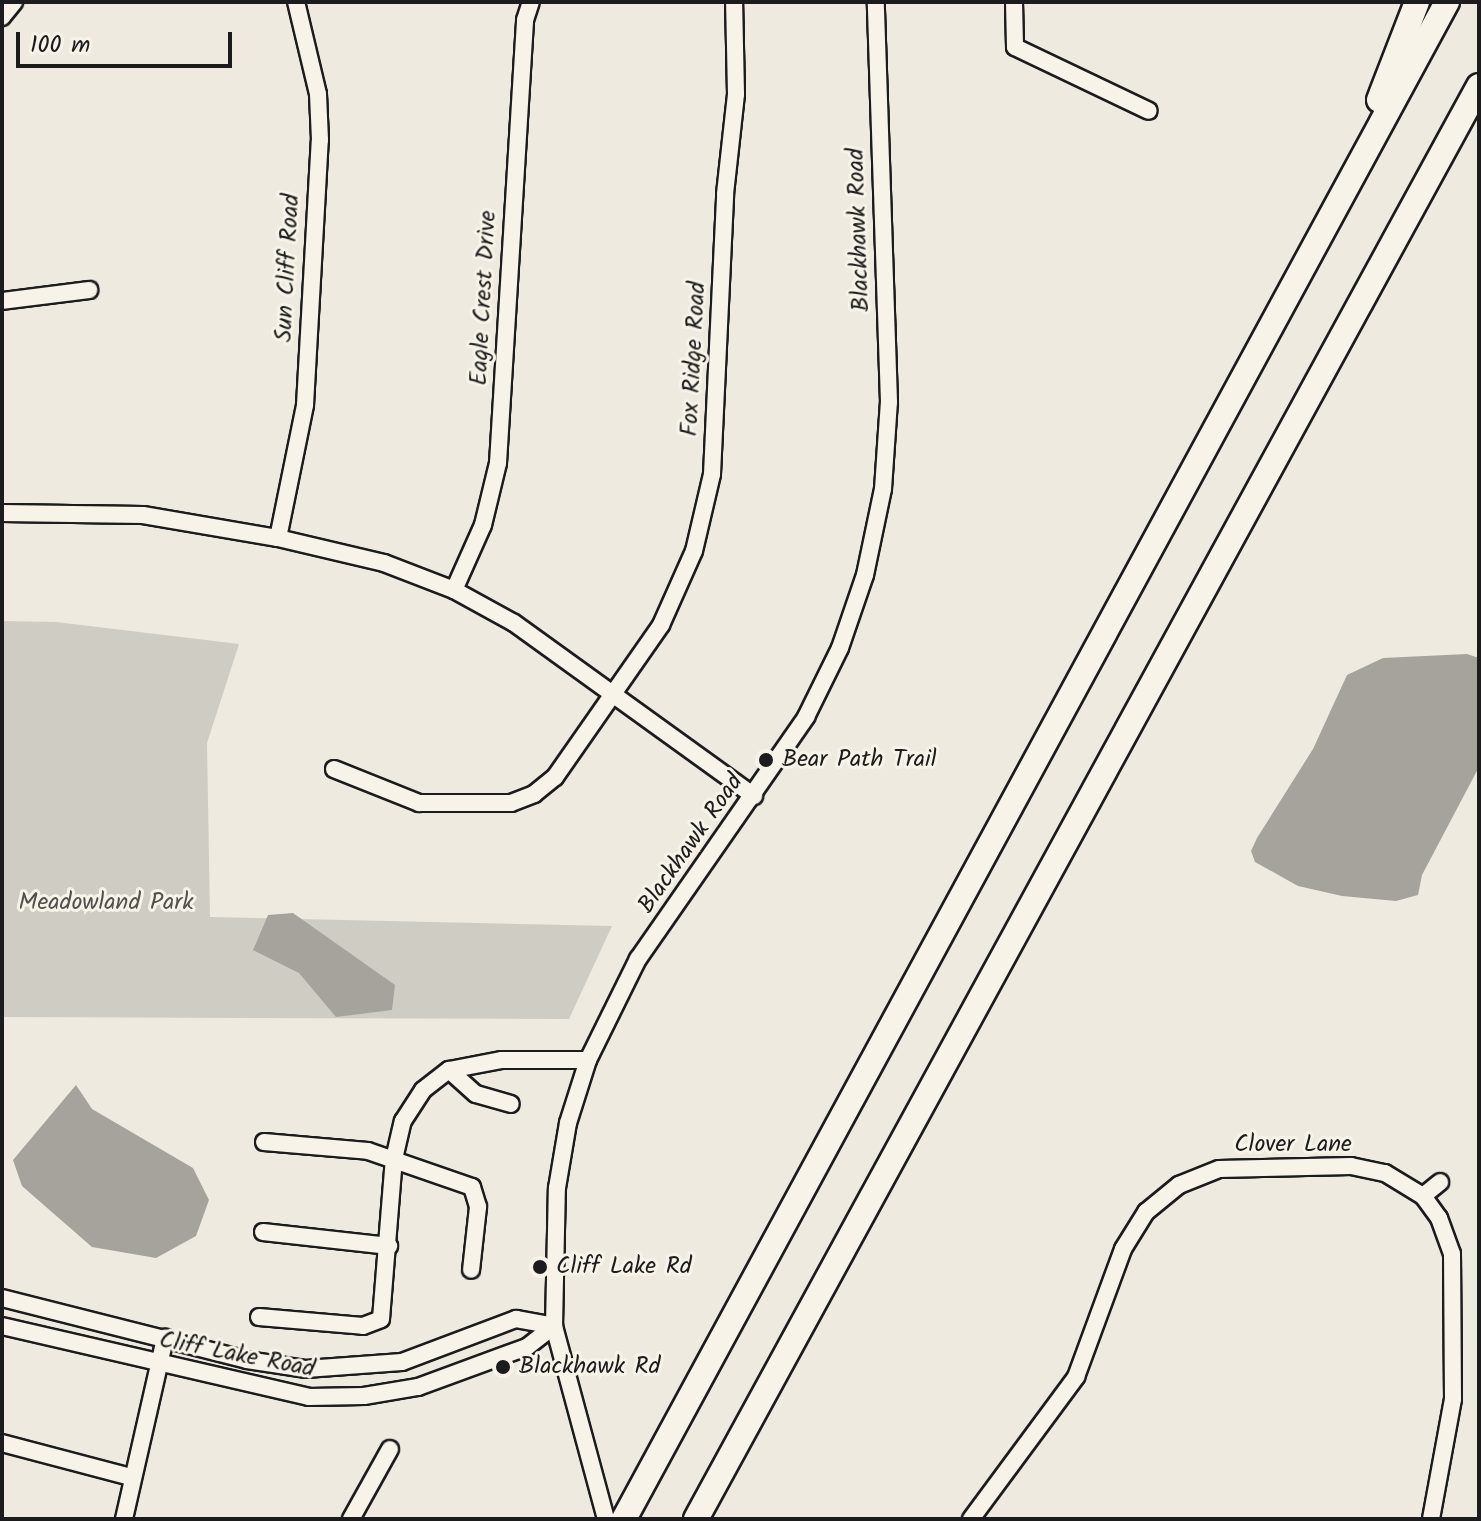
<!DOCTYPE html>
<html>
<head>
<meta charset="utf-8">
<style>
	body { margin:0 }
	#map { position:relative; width:1481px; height:1521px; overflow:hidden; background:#eeeae0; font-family:Kalam,sans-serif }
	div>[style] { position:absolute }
	.green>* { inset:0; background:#cfccc3 }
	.water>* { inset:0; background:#a6a39d }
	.roads { filter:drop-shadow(2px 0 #1c1c1c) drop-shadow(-2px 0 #1c1c1c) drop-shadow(0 2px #1c1c1c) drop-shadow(0 -2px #1c1c1c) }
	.minor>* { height:16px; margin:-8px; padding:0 8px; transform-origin:8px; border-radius:8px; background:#f7f3e8 }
	.highway>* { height:24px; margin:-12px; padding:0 12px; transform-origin:12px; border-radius:12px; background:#f7f3e8 }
	.dots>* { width:22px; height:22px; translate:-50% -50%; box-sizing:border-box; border:4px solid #f7f3e8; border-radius:50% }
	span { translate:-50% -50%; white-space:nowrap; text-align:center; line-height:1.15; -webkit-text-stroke:6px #f7f3e8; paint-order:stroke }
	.street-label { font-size:24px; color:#1c1c1c }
	.poi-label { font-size:24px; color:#1c1c1c }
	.left { translate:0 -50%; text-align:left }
	.park-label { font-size:24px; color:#52514e }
	.frame { position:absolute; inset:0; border:4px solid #1c1c1c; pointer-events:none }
	.scale { position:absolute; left:16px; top:32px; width:216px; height:36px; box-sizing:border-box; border:4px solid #1c1c1c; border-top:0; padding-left:10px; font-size:24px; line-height:28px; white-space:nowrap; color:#1c1c1c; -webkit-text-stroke:6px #f7f3e8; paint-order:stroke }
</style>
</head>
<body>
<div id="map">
	<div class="green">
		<div style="clip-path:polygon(2px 621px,56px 622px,239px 644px,207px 743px,210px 917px,612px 926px,569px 1019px,2px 1017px)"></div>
	</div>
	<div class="water">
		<div style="clip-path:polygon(1467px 654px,1479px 658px,1479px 767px,1422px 875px,1418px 895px,1396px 901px,1342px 896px,1298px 886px,1255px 862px,1251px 851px,1257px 838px,1313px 749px,1347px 675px,1383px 658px)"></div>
		<div style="clip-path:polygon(293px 913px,395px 985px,392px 1010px,336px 1017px,299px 973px,253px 950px,268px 915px)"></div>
		<div style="clip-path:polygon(76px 1085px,92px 1109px,193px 1168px,209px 1200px,196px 1236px,156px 1258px,92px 1247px,22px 1186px,13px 1160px)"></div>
	</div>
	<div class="roads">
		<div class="minor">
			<div style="left:1014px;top:2px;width:45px;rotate:88.7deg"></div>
			<div style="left:1015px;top:47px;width:148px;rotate:25.5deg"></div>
			<div style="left:2px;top:17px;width:19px;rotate:-51deg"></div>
			<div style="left:2px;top:301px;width:88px;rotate:-7.2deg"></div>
			<div style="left:2px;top:513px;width:141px;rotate:0.8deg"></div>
			<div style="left:143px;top:515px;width:137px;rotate:9.7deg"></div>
			<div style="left:278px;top:538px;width:109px;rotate:13.3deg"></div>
			<div style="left:384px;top:563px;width:75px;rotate:21.1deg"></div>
			<div style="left:454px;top:590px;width:68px;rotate:28.8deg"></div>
			<div style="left:514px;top:623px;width:296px;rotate:35.8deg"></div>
			<div style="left:278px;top:538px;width:136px;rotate:-78.5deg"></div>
			<div style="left:305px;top:405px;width:265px;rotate:-86.8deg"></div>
			<div style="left:320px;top:140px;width:46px;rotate:-92.5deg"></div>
			<div style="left:318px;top:94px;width:95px;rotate:-103.4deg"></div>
			<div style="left:454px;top:590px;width:71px;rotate:-66deg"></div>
			<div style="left:483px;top:525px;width:64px;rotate:-76.4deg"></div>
			<div style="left:498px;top:463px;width:444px;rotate:-86.5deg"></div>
			<div style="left:525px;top:20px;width:19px;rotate:-72deg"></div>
			<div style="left:334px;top:769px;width:92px;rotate:21.8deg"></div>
			<div style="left:419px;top:803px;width:92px"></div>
			<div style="left:511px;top:803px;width:25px;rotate:-21deg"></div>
			<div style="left:534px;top:794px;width:27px;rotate:-39deg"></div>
			<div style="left:555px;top:777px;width:185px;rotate:-55.1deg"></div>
			<div style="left:661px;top:625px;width:81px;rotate:-66deg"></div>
			<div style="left:694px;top:551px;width:79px;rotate:-76.8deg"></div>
			<div style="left:712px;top:474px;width:280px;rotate:-87.3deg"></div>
			<div style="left:725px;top:194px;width:101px;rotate:-83.7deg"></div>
			<div style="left:736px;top:94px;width:92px;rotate:-91.2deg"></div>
			<div style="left:449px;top:1070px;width:36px;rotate:42deg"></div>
			<div style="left:476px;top:1094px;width:36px;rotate:16deg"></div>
			<div style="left:264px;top:1142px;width:104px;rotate:4.9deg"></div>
			<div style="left:368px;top:1151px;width:110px;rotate:19.1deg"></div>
			<div style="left:472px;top:1187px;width:21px;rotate:73deg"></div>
			<div style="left:478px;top:1207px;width:63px;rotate:96.3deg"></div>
			<div style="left:1423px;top:1196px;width:22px;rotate:-39deg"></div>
			<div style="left:263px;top:1232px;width:127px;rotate:6.3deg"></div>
			<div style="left:2px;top:1298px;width:253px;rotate:14.2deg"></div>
			<div style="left:247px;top:1360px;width:60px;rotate:8.7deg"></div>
			<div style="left:306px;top:1369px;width:96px;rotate:-4.2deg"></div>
			<div style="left:402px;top:1362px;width:122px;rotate:-20.7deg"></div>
			<div style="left:516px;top:1319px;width:39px;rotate:10deg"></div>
			<div style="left:259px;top:1317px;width:104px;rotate:4.9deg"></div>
			<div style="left:363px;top:1326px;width:19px;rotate:-21deg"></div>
			<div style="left:381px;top:1319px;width:161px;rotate:-85.4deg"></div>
			<div style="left:394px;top:1159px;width:39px;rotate:-77deg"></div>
			<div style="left:403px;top:1121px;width:37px;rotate:-57deg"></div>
			<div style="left:423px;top:1090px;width:33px;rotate:-38deg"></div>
			<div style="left:449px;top:1070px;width:54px;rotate:-10.7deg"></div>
			<div style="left:502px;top:1060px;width:86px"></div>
			<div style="left:2px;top:1326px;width:315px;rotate:13deg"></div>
			<div style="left:309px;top:1397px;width:55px;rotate:-1deg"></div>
			<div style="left:364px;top:1396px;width:55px;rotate:-9.5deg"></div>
			<div style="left:418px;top:1387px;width:116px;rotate:-20.2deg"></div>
			<div style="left:527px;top:1347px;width:34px;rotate:-38deg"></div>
			<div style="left:2px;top:1443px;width:133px;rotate:14.8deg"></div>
			<div style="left:124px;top:1519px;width:186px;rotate:-77.2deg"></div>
			<div style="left:351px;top:1519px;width:80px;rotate:-60.9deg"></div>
			<div style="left:606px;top:1519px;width:200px;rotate:-105.1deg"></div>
			<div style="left:554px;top:1326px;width:138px;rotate:-88.8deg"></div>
			<div style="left:557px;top:1188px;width:66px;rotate:-80.4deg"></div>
			<div style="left:568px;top:1123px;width:66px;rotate:-72.4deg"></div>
			<div style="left:588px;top:1060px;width:113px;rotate:-63.7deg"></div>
			<div style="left:638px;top:959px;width:295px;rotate:-55.2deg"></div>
			<div style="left:806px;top:717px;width:77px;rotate:-63.8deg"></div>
			<div style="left:840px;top:648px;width:77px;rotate:-71.1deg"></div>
			<div style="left:865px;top:575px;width:88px;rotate:-78.2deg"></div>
			<div style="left:883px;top:489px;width:87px;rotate:-86.1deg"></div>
			<div style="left:889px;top:402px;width:400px;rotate:-91.9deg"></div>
			<div style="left:971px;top:1519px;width:177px;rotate:-53.5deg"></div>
			<div style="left:1076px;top:1377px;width:136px;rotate:-69.8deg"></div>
			<div style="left:1123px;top:1249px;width:44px;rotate:-58.1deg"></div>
			<div style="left:1146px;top:1212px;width:43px;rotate:-39.3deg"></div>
			<div style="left:1179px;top:1185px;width:43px;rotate:-21.8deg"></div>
			<div style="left:1219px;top:1169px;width:132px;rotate:-1.3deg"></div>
			<div style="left:1351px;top:1166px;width:35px;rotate:12deg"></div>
			<div style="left:1385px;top:1173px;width:44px;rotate:31.2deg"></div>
			<div style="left:1423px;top:1196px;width:27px;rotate:54deg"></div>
			<div style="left:1439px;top:1218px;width:38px;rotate:70deg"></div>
			<div style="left:1452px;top:1254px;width:145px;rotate:89.6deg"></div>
			<div style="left:1453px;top:1399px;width:122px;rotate:100.4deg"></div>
		</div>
		<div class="highway">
			<div style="left:1379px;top:100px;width:105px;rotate:-68.8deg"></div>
			<div style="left:624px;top:1519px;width:1726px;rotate:-61.52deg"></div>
			<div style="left:696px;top:1519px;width:1633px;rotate:-61.35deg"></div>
		</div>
	</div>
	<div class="dots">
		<div style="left:766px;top:760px;background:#1c1c1c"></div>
		<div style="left:540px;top:1267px;background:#1c1c1c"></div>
		<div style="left:503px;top:1367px;background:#1c1c1c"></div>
	</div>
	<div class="street-label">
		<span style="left:859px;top:230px;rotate:-92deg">Blackhawk Road</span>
		<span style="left:288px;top:268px;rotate:-87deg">Sun Cliff Road</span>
		<span style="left:484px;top:298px;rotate:-87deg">Eagle Crest Drive</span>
		<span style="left:694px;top:359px;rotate:-87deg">Fox Ridge Road</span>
		<span style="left:691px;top:844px;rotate:-55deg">Blackhawk Road</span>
		<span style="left:1293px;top:1145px">Clover Lane</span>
		<span style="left:237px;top:1355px;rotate:11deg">Cliff Lake Road</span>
	</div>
	<div class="poi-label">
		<span class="left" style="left:782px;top:760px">Bear Path Trail</span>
		<span class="left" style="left:556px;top:1267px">Cliff Lake Rd</span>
		<span class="left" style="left:519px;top:1367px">Blackhawk Rd</span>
	</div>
	<div class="park-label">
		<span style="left:106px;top:903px">Meadowland Park</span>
	</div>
	<div class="frame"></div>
	<div class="scale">100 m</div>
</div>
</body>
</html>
